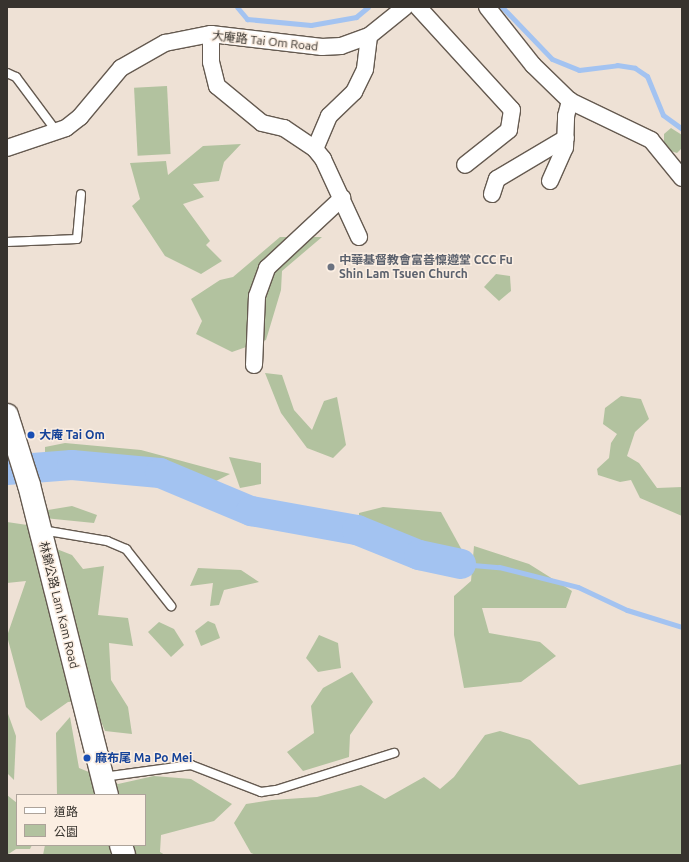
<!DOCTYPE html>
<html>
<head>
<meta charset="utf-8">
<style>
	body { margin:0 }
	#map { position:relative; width:689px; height:862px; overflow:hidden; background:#eee1d5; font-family:Ubuntu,"Noto Sans TC",sans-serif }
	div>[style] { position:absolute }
	.green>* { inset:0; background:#b2c29f; transform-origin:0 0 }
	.stream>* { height:5px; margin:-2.5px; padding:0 2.5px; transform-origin:2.5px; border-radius:2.5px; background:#a3c3f1 }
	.river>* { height:30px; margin:-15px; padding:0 15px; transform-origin:15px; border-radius:15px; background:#a3c3f1 }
	.roads { filter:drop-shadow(1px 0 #655a50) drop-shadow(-1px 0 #655a50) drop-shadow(0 1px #655a50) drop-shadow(0 -1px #655a50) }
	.service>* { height:8px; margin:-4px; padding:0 4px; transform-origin:4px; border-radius:4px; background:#fff }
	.minor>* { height:16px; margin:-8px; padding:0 8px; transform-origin:8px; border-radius:8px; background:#fff }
	.secondary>* { height:22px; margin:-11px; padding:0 11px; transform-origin:11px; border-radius:11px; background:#fff }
	.dots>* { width:11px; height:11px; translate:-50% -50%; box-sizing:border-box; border:2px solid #fbeee2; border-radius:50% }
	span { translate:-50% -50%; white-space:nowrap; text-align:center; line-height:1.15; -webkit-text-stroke:3px #fbeee2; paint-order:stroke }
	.street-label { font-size:12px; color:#37332e }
	.worship-label { font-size:12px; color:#5b616d; font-weight:700 }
	.left { translate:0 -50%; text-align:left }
	.transit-label { font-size:12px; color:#164399; font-weight:700 }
	.frame { position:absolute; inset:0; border:8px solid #37332e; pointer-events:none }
	.legend { position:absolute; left:16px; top:794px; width:130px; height:52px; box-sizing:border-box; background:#fbeee2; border:1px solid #ada39a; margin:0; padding:5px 7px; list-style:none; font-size:12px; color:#37332e }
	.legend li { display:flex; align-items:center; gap:8px; height:20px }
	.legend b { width:20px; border:1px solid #ada39a }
</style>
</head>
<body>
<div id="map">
	<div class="green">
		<div style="left:167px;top:86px;width:68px;height:33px;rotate:87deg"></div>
		<div style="clip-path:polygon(671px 128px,682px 135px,682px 148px,677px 153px,664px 149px,664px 134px)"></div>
		<div style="clip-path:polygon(241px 144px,224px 162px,219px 181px,193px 184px,204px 197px,183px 204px,210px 241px,206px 245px,222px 261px,201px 274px,165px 256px,132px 206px,140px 199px,130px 163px,166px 161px,168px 175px,203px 146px)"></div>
		<div style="clip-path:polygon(280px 237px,322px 237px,282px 271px,281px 290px,266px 340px,232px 352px,196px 334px,202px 321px,191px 299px,220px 280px,233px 277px)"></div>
		<div style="clip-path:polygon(496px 274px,510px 276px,511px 291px,499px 301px,484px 287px)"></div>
		<div style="clip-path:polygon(265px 373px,282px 375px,294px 410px,312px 430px,324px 401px,337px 397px,346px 445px,333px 458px,307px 448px,281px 413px)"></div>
		<div style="clip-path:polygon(621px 396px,641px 399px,649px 419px,635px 432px,627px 456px,639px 463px,657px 488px,682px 487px,682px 516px,640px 498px,631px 480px,620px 482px,598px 475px,597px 469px,609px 458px,611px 443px,617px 434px,603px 424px,605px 408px)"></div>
		<div style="clip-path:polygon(65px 443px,141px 450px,230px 474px,214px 482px,182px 467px,45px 457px,45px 447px)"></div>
		<div style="clip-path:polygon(229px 457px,261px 463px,261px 484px,240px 488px)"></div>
		<div style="clip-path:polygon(72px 506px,97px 515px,94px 523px,44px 518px,42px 511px)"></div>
		<div style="clip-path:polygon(383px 507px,441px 512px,463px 552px,387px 537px,359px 524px,359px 513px)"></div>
		<div style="clip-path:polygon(7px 522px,34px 526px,54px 548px,72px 555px,83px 569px,104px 566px,98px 615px,128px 618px,133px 646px,109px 643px,111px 680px,128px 707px,132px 734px,105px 731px,92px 700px,68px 702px,41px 721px,26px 707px,7px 636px,26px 581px,7px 583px)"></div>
		<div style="clip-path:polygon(474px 546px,529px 564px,572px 591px,566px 608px,482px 608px,489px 633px,540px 642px,556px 656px,521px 682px,464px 688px,454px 635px,454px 596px,471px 581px)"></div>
		<div style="clip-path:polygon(198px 568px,241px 570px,259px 582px,224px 590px,219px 605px,210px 606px,213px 583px,190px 586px)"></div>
		<div style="clip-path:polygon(208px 621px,215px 624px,220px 638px,201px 646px,195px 631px)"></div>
		<div style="clip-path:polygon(159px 622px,174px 629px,184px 645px,171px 657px,148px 632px)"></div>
		<div style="clip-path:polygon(319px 635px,338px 643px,341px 668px,318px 672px,306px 658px)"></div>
		<div style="clip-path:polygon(352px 672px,373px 702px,350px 735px,349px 757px,303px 771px,287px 752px,314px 733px,311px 706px,323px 688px)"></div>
		<div style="clip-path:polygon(7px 711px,16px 736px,14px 780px,7px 773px)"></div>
		<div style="clip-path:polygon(70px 717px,79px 768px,118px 784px,154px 776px,191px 779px,232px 804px,214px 821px,161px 835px,160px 852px,165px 855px,43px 855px,45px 845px,145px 845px,145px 795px,57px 795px,56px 733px)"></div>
		<div style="clip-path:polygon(500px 731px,530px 740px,579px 785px,682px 764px,682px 855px,256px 855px,251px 853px,234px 823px,246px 804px,272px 800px,317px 797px,361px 785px,385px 799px,424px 777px,440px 789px,454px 777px,485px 735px)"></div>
		<div style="clip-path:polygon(7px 795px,17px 803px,17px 845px,32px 845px,30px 849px,16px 849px,7px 855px)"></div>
	</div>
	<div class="stream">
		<div style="left:237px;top:7px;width:16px;rotate:50deg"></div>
		<div style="left:247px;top:19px;width:64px;rotate:5.4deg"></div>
		<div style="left:311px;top:25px;width:46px;rotate:-10.1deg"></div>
		<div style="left:356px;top:17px;width:16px;rotate:-40deg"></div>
		<div style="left:502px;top:7px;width:72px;rotate:46.1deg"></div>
		<div style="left:552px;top:59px;width:29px;rotate:22deg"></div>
		<div style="left:579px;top:70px;width:38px;rotate:-7deg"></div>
		<div style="left:617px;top:65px;width:18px;rotate:9deg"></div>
		<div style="left:635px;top:68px;width:14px;rotate:34deg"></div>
		<div style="left:647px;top:76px;width:42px;rotate:67.7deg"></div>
		<div style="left:663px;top:115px;width:24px;rotate:36deg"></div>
		<div style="left:461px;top:564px;width:38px;rotate:5deg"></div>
		<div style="left:499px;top:567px;width:81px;rotate:14.2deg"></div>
		<div style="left:578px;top:587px;width:54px;rotate:25.1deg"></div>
		<div style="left:627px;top:610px;width:58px;rotate:17.2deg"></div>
	</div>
	<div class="river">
		<div style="left:7px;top:470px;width:65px;rotate:-4.4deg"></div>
		<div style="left:72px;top:465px;width:88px;rotate:5.2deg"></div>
		<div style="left:160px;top:473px;width:99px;rotate:22.7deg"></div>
		<div style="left:251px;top:511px;width:108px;rotate:10.2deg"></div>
		<div style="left:357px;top:530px;width:67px;rotate:22deg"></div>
		<div style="left:419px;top:555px;width:43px;rotate:12.1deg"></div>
	</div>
	<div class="roads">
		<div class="service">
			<div style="left:7px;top:73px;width:10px;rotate:24deg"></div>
			<div style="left:16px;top:77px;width:69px;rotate:53.3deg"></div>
			<div style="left:7px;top:242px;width:70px;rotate:-2.5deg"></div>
			<div style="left:77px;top:239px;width:45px;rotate:-84.9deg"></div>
			<div style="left:42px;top:530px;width:66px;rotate:9.6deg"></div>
			<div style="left:107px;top:541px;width:21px;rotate:23deg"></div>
			<div style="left:126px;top:549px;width:73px;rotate:51.7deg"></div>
			<div style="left:103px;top:777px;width:89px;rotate:-7.8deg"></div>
			<div style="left:191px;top:765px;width:75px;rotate:21.1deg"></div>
			<div style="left:261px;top:792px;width:15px;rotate:-8deg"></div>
			<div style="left:276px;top:790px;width:124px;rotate:-17.4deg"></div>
		</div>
		<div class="minor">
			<div style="left:418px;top:7px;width:139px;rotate:47.6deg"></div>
			<div style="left:512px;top:110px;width:20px;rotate:99deg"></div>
			<div style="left:509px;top:130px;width:56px;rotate:141.5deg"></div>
			<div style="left:487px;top:7px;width:74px;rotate:51.6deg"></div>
			<div style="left:533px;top:65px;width:52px;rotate:44.2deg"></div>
			<div style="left:570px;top:101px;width:90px;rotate:25.7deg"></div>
			<div style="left:651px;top:140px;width:49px;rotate:50.8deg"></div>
			<div style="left:211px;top:34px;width:28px;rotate:90deg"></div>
			<div style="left:211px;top:62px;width:25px;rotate:76deg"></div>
			<div style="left:217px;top:86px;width:58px;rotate:39.4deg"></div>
			<div style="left:262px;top:123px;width:23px;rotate:13deg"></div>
			<div style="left:284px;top:128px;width:37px;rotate:34deg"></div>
			<div style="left:315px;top:149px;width:13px;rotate:51deg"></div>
			<div style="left:323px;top:159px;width:86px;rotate:65.2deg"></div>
			<div style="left:7px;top:148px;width:62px;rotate:-18.7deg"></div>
			<div style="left:66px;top:128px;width:18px;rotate:-38deg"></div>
			<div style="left:80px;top:117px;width:64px;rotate:-50.1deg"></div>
			<div style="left:121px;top:68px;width:51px;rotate:-29.6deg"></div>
			<div style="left:165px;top:43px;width:47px;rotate:-11.1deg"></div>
			<div style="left:211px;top:34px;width:112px;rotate:6.7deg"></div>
			<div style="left:322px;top:47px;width:19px;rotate:-3deg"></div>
			<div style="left:341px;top:46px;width:30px;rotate:-20deg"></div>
			<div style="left:369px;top:36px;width:46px;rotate:-38.9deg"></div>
			<div style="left:315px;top:149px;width:36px;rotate:-67deg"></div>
			<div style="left:329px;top:116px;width:35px;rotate:-44deg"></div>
			<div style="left:354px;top:92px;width:25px;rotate:-64deg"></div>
			<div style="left:365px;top:69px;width:33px;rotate:-83deg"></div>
			<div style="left:550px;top:181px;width:36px;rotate:-66deg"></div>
			<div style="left:565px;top:148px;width:32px;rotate:-88deg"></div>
			<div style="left:566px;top:116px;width:16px;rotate:-75deg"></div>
			<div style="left:492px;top:194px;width:16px;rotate:-72deg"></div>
			<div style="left:497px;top:179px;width:80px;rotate:-30.7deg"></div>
			<div style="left:254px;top:365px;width:69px;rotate:-87.5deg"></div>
			<div style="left:257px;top:296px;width:30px;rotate:-70deg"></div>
			<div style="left:267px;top:268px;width:103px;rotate:-43deg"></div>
		</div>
		<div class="secondary">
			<div style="left:7px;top:415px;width:73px;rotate:72.6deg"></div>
			<div style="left:29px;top:485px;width:320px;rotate:75.9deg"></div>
			<div style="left:121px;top:845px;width:10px;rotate:73deg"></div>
		</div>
	</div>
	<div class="dots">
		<div style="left:331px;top:267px;background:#6b7280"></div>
		<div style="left:31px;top:435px;background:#1a4fb4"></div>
		<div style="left:87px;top:758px;background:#1a4fb4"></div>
	</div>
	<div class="street-label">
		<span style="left:265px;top:41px;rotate:6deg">大庵路 Tai Om Road</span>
		<span style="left:59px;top:605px;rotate:76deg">林錦公路 Lam Kam Road</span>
	</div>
	<div class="worship-label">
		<span class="left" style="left:339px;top:267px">中華基督教會富善懍遵堂 CCC Fu<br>Shin Lam Tsuen Church</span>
	</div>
	<div class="transit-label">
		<span class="left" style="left:39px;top:435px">大庵 Tai Om</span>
		<span class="left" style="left:95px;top:758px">麻布尾 Ma Po Mei</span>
	</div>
	<div class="frame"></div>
	<ul class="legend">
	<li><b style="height:5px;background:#fff"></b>道路</li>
	<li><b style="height:11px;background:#b2c29f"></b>公園</li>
	</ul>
</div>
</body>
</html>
